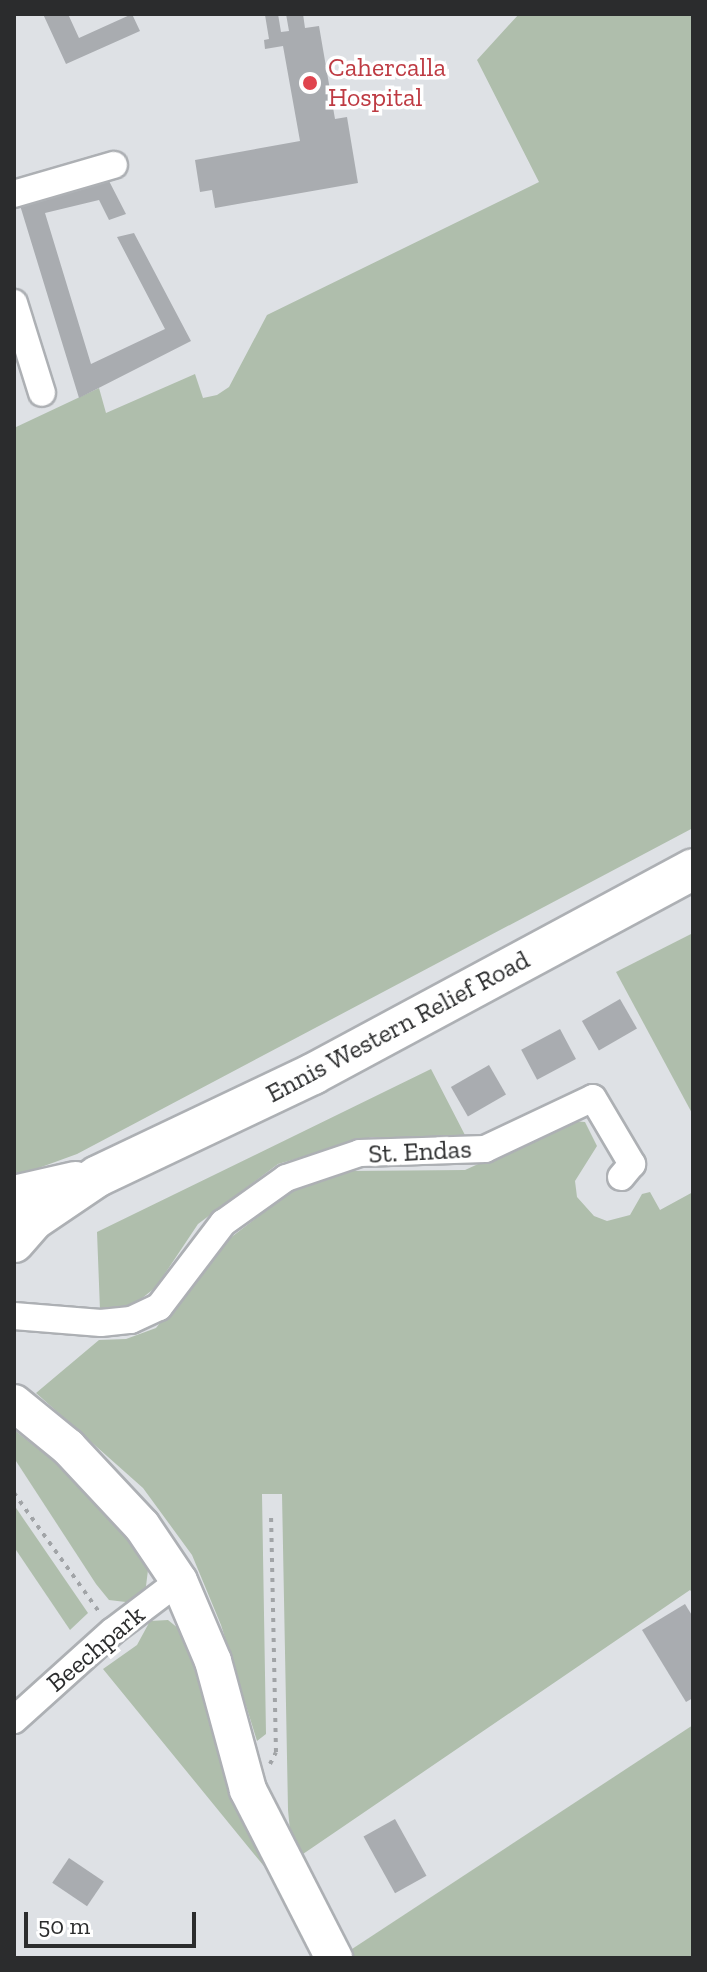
<!DOCTYPE html>
<html>
<head>
<meta charset="utf-8">
<style>
	body { margin:0 }
	#map { position:relative; width:707px; height:1972px; overflow:hidden; background:#dee1e5; font-family:"Zilla Slab",serif }
	div>[style] { position:absolute }
	.green>* { inset:0; background:#afbeac }
	.building>* { inset:0; background:#a9acb0; transform-origin:0 0 }
	.path>* { height:4px; margin-top:-2px; transform-origin:0; background:repeating-linear-gradient(90deg,#a1a4a7 0 4px,transparent 0 10px) }
	.roads { filter:drop-shadow(2px 0 #adb0b4) drop-shadow(-2px 0 #adb0b4) drop-shadow(0 2px #adb0b4) drop-shadow(0 -2px #adb0b4) }
	.street>* { height:26px; margin:-13px; padding:0 13px; transform-origin:13px; border-radius:13px; background:#fff }
	.secondary>* { height:36px; margin:-18px; padding:0 18px; transform-origin:18px; border-radius:18px; background:#fff }
	.primary>* { height:40px; margin:-20px; padding:0 20px; transform-origin:20px; border-radius:20px; background:#fff }
	.dots>* { width:22px; height:22px; translate:-50% -50%; box-sizing:border-box; border:4px solid #fff; border-radius:50% }
	span { translate:-50% -50%; white-space:nowrap; text-align:center; line-height:1.15; -webkit-text-stroke:7px #fff; paint-order:stroke }
	.health-label { font-size:26px; color:#be3a42 }
	.left { translate:0 -50%; text-align:left }
	.street-label { font-size:26px; color:#2b2c2d }
	.frame { position:absolute; inset:0; border:16px solid #2b2c2d; pointer-events:none }
	.scale { position:absolute; left:24px; top:1912px; width:172px; height:36px; box-sizing:border-box; border:4px solid #2b2c2d; border-top:0; padding-left:10px; font-size:24px; line-height:28px; white-space:nowrap; color:#2b2c2d; -webkit-text-stroke:6px #fff; paint-order:stroke }
</style>
</head>
<body>
<div id="map">
	<div class="green">
		<div style="clip-path:polygon(519px 14px,693px 14px,693px 828px,77px 1154px,14px 1177px,14px 428px,99px 388px,106px 413px,195px 374px,203px 398px,217px 395px,229px 387px,267px 315px,539px 182px,477px 60px)"></div>
		<div style="clip-path:polygon(693px 933px,693px 1115px,616px 972px)"></div>
		<div style="clip-path:polygon(431px 1069px,467px 1139px,372px 1137px,278px 1164px,198px 1224px,156px 1287px,131px 1307px,100px 1310px,97px 1232px)"></div>
		<div style="clip-path:polygon(573px 1121px,585px 1122px,597px 1146px,575px 1181px,577px 1197px,594px 1216px,607px 1221px,630px 1215px,642px 1194px,650px 1192px,660px 1210px,693px 1192px,693px 1594px,690px 1590px,303px 1854px,291px 1841px,288px 1810px,282px 1494px,262px 1494px,266px 1734px,257px 1741px,221px 1625px,192px 1555px,143px 1488px,36px 1393px,99px 1340px,126px 1339px,156px 1328px,221px 1245px,294px 1189px,348px 1171px,465px 1170px)"></div>
		<div style="clip-path:polygon(14px 1430px,84px 1484px,149px 1562px,145px 1594px,134px 1603px,109px 1600px,96px 1584px,14px 1458px)"></div>
		<div style="clip-path:polygon(14px 1505px,88px 1613px,70px 1630px,14px 1547px)"></div>
		<div style="clip-path:polygon(168px 1620px,184px 1633px,233px 1803px,272px 1876px,103px 1669px,137px 1645px,150px 1621px)"></div>
		<div style="clip-path:polygon(693px 1725px,693px 1958px,353px 1958px,349px 1951px)"></div>
	</div>
	<div class="building">
		<div style="clip-path:polygon(43px 14px,68px 14px,79px 38px,132px 14px,140px 31px,66px 64px)"></div>
		<div style="clip-path:polygon(278px 14px,281px 32px,289px 31px,286px 14px,303px 14px,305px 28px,319px 26px,335px 119px,347px 117px,358px 183px,215px 208px,212px 190px,200px 192px,195px 160px,300px 141px,283px 46px,265px 49px,264px 40px,269px 39px,265px 15px)"></div>
		<div style="clip-path:polygon(108px 179px,126px 214px,109px 220px,99px 200px,45px 213px,91px 364px,165px 329px,117px 237px,134px 233px,191px 341px,79px 398px,19px 202px)"></div>
		<div style="left:620px;top:999px;width:34px;height:44px;rotate:60deg"></div>
		<div style="left:560px;top:1029px;width:34px;height:44px;rotate:62deg"></div>
		<div style="left:489px;top:1065px;width:34px;height:44px;rotate:60deg"></div>
		<div style="clip-path:polygon(685px 1604px,693px 1617px,693px 1698px,686px 1702px,642px 1630px)"></div>
		<div style="left:395px;top:1819px;width:65px;height:36px;rotate:61deg"></div>
		<div style="left:69px;top:1858px;width:42px;height:30px;rotate:34deg"></div>
	</div>
	<div class="path">
		<div style="left:14px;top:1493px;width:148px;rotate:54.4deg"></div>
		<div style="left:270px;top:1764px;width:13px;rotate:-63deg"></div>
		<div style="left:276px;top:1752px;width:240px;rotate:-91.2deg"></div>
	</div>
	<div class="roads">
		<div class="street">
			<div style="left:14px;top:194px;width:104px;rotate:-16.2deg"></div>
			<div style="left:14px;top:303px;width:94px;rotate:72.7deg"></div>
			<div style="left:14px;top:1316px;width:87px;rotate:4.6deg"></div>
			<div style="left:101px;top:1323px;width:30px;rotate:-6deg"></div>
			<div style="left:131px;top:1320px;width:31px;rotate:-25deg"></div>
			<div style="left:159px;top:1307px;width:106px;rotate:-52.7deg"></div>
			<div style="left:223px;top:1223px;width:77px;rotate:-35.5deg"></div>
			<div style="left:286px;top:1178px;width:78px;rotate:-18.7deg"></div>
			<div style="left:360px;top:1153px;width:125px;rotate:-1.8deg"></div>
			<div style="left:485px;top:1149px;width:119px;rotate:-25.3deg"></div>
			<div style="left:593px;top:1098px;width:77px;rotate:59.4deg"></div>
			<div style="left:632px;top:1164px;width:17px;rotate:130deg"></div>
			<div style="left:14px;top:1720px;width:133px;rotate:-42deg"></div>
			<div style="left:113px;top:1631px;width:83px;rotate:-37.1deg"></div>
		</div>
		<div class="secondary">
			<div style="left:14px;top:1403px;width:70px;rotate:39.2deg"></div>
			<div style="left:68px;top:1447px;width:108px;rotate:46.9deg"></div>
			<div style="left:142px;top:1526px;width:66px;rotate:56.1deg"></div>
			<div style="left:179px;top:1581px;width:87px;rotate:67deg"></div>
			<div style="left:213px;top:1661px;width:134px;rotate:74.8deg"></div>
			<div style="left:248px;top:1790px;width:189px;rotate:62.9deg"></div>
		</div>
		<div class="primary">
			<div style="left:14px;top:1196px;width:63px;rotate:-12.9deg"></div>
			<div style="left:14px;top:1242px;width:29px;rotate:-49deg"></div>
			<div style="left:33px;top:1220px;width:78px;rotate:-34.1deg"></div>
			<div style="left:98px;top:1176px;width:238px;rotate:-25.4deg"></div>
			<div style="left:313px;top:1074px;width:432px;rotate:-28.3deg"></div>
		</div>
	</div>
	<div class="dots">
		<div style="left:310px;top:83px;background:#e0444e"></div>
	</div>
	<div class="health-label">
		<span class="left" style="left:328px;top:83px">Cahercalla<br>Hospital</span>
	</div>
	<div class="street-label">
		<span style="left:398px;top:1027px;rotate:-28deg">Ennis Western Relief Road</span>
		<span style="left:420px;top:1152px;rotate:-3deg">St. Endas</span>
		<span style="left:96px;top:1649px;rotate:-40deg">Beechpark</span>
	</div>
	<div class="frame"></div>
	<div class="scale">50 m</div>
</div>
</body>
</html>
